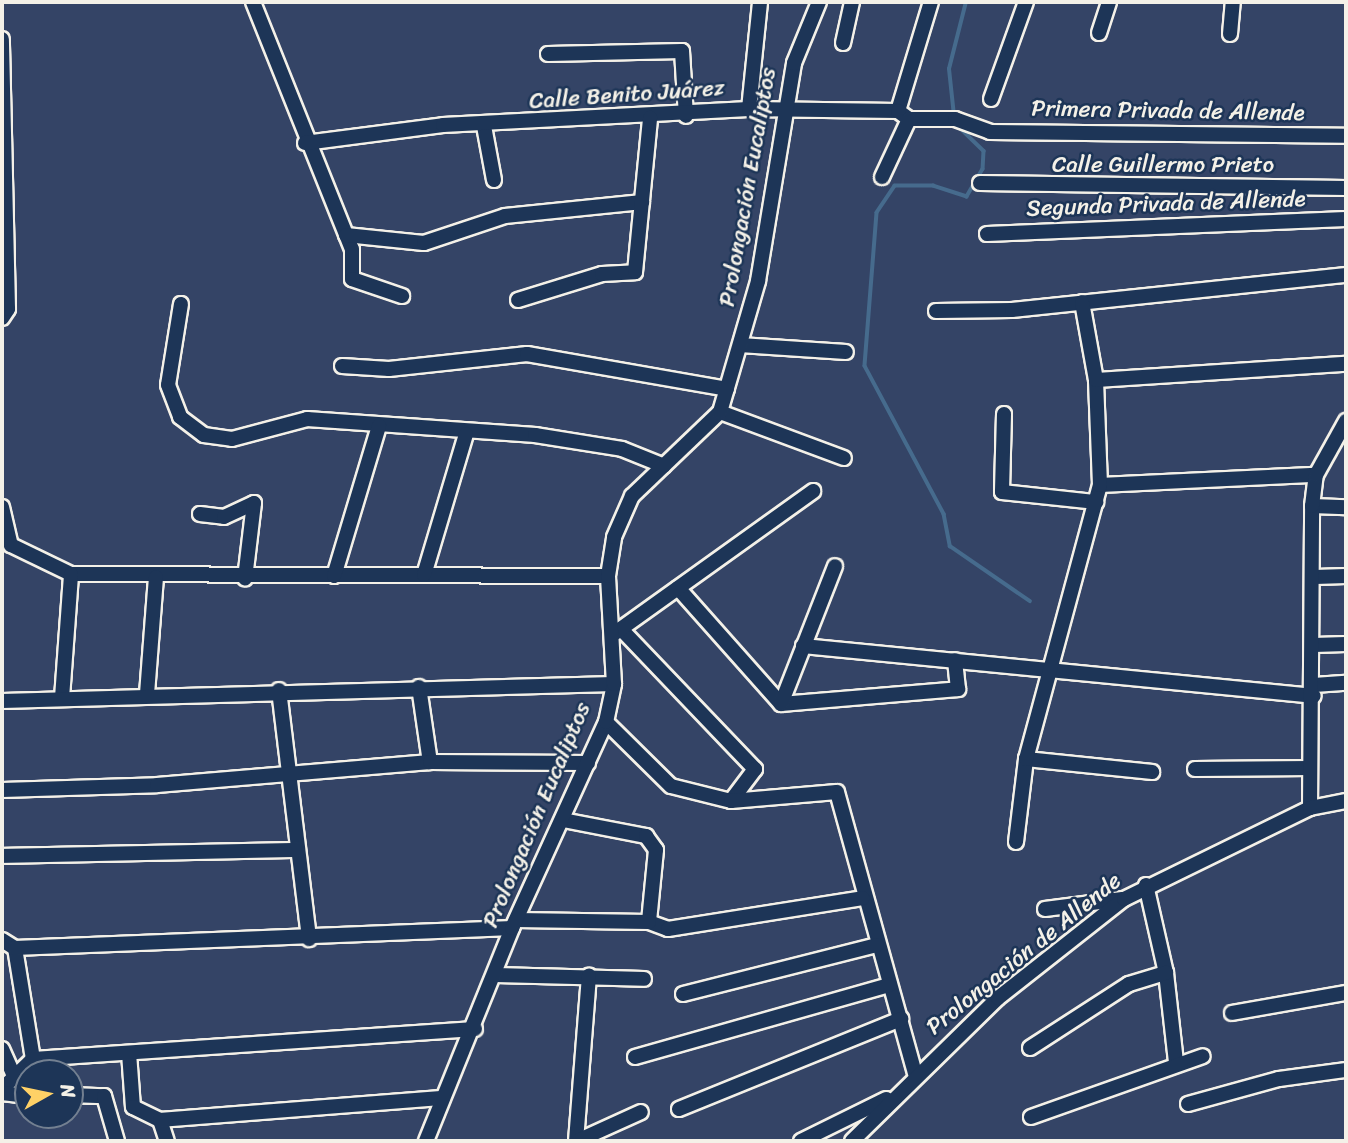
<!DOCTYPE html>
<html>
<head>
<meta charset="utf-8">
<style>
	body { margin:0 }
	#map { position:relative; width:1348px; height:1143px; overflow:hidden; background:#344466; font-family:Sriracha,sans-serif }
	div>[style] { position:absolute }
	.stream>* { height:3.5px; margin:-1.75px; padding:0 1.75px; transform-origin:1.75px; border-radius:1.75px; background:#466b8d }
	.roads { filter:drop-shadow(2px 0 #f4f1e8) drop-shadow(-2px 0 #f4f1e8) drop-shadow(0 2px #f4f1e8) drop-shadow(0 -2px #f4f1e8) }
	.minor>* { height:14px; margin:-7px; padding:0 7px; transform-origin:7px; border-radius:7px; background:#1d3557 }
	span { translate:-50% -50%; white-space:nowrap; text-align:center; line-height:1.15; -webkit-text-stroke:5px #1d3557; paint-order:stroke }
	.street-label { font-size:23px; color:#f4f1e8 }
	.frame { position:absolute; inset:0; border:4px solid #f4f1e8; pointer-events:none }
	.north { position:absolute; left:14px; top:1059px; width:70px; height:70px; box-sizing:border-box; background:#1d3557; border:2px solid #738091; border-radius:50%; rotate:81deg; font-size:19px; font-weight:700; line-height:28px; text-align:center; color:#f4f1e8 }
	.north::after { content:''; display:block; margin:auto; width:24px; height:32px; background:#ffd166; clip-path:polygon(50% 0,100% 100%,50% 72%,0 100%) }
</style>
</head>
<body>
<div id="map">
	<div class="stream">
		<div style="left:954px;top:116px;width:47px;rotate:-96.1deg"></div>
		<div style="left:949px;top:69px;width:69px;rotate:-75.8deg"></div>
		<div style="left:958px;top:126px;width:36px;rotate:44deg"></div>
		<div style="left:984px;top:151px;width:18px;rotate:93deg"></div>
		<div style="left:983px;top:169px;width:32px;rotate:120deg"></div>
		<div style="left:967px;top:197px;width:35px;rotate:-162deg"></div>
		<div style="left:934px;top:186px;width:39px;rotate:180deg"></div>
		<div style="left:895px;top:186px;width:32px;rotate:124deg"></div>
		<div style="left:877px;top:213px;width:153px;rotate:94.5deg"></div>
		<div style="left:865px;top:366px;width:168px;rotate:61.9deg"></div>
		<div style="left:944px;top:514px;width:33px;rotate:79deg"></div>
		<div style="left:950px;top:546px;width:97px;rotate:34.5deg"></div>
	</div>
	<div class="roads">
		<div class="minor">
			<div style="left:253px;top:2px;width:266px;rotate:68.2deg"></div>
			<div style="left:352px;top:249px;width:30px;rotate:90deg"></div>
			<div style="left:352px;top:279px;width:53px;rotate:18.8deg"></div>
			<div style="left:1099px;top:33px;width:33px;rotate:-72deg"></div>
			<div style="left:1230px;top:34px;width:32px;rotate:-85deg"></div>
			<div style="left:843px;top:43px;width:42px;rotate:-77.6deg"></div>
			<div style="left:548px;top:54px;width:134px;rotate:-1.3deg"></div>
			<div style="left:682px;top:51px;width:65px;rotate:86.5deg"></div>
			<div style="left:991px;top:99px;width:103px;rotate:-70.2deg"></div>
			<div style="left:749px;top:109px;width:108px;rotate:-84.1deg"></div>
			<div style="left:898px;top:111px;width:114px;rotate:-73.2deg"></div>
			<div style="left:484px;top:126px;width:55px;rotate:79.5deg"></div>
			<div style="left:305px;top:143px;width:139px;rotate:-7.4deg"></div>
			<div style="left:443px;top:125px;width:306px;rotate:-3deg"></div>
			<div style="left:749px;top:109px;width:149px;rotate:0.8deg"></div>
			<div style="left:898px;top:111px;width:14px;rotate:36deg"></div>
			<div style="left:909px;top:119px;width:46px"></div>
			<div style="left:955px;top:119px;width:37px;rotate:20deg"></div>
			<div style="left:990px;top:132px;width:356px;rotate:0.6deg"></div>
			<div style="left:882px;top:177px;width:64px;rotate:-65deg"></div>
			<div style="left:980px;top:183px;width:366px;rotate:0.8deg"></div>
			<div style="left:987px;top:234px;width:359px;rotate:-2.4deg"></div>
			<div style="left:346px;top:235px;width:78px;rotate:5.9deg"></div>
			<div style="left:424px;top:243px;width:85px;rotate:-18.4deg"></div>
			<div style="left:505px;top:216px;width:138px;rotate:-5.8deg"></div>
			<div style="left:518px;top:300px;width:88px;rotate:-17.2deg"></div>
			<div style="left:602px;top:274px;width:33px;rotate:-3deg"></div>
			<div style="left:635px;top:272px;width:155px;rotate:-84.4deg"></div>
			<div style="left:181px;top:304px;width:82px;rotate:99.1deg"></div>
			<div style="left:168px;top:385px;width:34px;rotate:69deg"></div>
			<div style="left:180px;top:417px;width:30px;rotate:37deg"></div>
			<div style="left:204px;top:435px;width:28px;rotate:8deg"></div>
			<div style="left:232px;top:439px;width:78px;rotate:-14.9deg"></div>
			<div style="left:307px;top:419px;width:229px;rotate:4deg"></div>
			<div style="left:535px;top:435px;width:88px;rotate:9.1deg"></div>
			<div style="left:622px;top:449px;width:45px;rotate:22deg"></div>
			<div style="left:936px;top:311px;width:76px;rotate:-0.8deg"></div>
			<div style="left:1012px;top:310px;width:336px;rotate:-6deg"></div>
			<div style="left:2px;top:318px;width:11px;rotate:-56deg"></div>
			<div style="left:8px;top:309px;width:270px;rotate:-91.3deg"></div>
			<div style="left:740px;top:345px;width:106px;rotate:3.8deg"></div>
			<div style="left:342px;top:366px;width:47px;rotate:3.7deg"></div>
			<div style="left:389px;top:369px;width:139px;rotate:-6.2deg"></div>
			<div style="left:527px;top:354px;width:203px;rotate:9.9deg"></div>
			<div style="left:1096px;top:380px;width:251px;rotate:-3.7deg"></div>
			<div style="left:720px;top:412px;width:132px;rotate:20.4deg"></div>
			<div style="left:1004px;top:414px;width:78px;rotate:91.5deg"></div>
			<div style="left:1002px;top:492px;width:95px;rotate:6.1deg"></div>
			<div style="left:1100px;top:485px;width:216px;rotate:-2.7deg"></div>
			<div style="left:1312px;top:506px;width:34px;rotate:2deg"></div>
			<div style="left:2px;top:507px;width:39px;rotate:77deg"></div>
			<div style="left:200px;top:514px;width:24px;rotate:7deg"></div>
			<div style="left:224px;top:517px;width:33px;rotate:-25deg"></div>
			<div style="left:254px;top:503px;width:76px;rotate:96.8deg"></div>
			<div style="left:11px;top:545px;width:67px;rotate:25.8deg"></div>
			<div style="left:71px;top:574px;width:537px;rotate:0.21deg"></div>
			<div style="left:424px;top:575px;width:147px;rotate:-73.4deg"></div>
			<div style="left:334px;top:576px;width:157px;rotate:-73.3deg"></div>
			<div style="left:1315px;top:577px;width:31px;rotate:-2deg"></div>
			<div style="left:678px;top:588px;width:155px;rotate:48.4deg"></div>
			<div style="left:621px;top:629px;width:194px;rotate:46.3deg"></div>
			<div style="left:755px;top:769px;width:40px;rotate:127deg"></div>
			<div style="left:615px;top:633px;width:244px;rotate:-35.6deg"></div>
			<div style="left:1314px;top:645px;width:32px;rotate:-2deg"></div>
			<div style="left:803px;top:646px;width:513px;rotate:5.59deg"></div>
			<div style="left:1314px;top:685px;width:32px;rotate:-4deg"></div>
			<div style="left:419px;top:687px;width:76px;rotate:81.7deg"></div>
			<div style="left:279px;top:690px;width:251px;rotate:83.1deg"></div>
			<div style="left:147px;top:694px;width:117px;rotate:-85.6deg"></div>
			<div style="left:62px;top:698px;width:124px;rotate:-85.8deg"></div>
			<div style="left:2px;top:701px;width:612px;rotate:-1.59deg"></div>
			<div style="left:781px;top:704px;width:178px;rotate:-4.8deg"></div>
			<div style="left:958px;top:689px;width:29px;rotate:-96deg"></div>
			<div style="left:781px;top:704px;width:148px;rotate:-68.6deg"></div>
			<div style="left:606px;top:722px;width:91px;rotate:44.6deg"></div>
			<div style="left:671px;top:786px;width:62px;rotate:14deg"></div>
			<div style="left:731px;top:801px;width:106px;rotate:-4.9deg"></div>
			<div style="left:837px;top:792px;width:292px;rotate:74.5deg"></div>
			<div style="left:1026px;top:759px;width:127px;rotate:5.9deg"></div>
			<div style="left:1195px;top:769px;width:115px;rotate:-0.5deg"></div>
			<div style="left:2px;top:790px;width:155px;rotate:-1.8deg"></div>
			<div style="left:157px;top:785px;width:274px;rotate:-4.8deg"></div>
			<div style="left:430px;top:762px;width:158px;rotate:0.4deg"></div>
			<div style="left:1310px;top:808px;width:302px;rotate:-89.6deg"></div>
			<div style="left:1312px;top:506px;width:31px;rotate:-83deg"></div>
			<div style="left:1316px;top:475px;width:62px;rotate:-60.9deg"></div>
			<div style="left:563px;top:820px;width:85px;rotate:10.9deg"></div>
			<div style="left:646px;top:836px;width:17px;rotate:54deg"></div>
			<div style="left:656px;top:850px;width:72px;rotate:95.6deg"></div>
			<div style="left:649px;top:922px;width:20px;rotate:20deg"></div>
			<div style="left:668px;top:929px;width:197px;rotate:-9deg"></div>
			<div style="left:1016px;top:842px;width:84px;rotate:-83.1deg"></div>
			<div style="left:1026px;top:759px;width:284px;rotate:-74.9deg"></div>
			<div style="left:1100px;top:485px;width:105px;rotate:-92.2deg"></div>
			<div style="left:1096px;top:380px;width:79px;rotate:-100.2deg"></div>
			<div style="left:2px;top:856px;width:296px;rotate:-1.2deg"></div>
			<div style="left:1146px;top:885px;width:90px;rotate:77.2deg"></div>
			<div style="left:1166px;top:973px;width:90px;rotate:83.6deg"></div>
			<div style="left:1045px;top:909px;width:78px;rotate:-7.4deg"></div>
			<div style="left:516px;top:920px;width:133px;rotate:0.9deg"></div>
			<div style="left:2px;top:940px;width:15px;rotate:32deg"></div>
			<div style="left:15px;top:948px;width:112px;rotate:80.8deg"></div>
			<div style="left:15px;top:948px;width:497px;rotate:-2.3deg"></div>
			<div style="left:496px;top:975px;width:148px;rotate:1.5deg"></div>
			<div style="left:683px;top:994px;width:200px;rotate:-14.2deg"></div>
			<div style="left:1232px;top:1013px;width:116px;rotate:-10deg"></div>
			<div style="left:1030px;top:1048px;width:118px;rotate:-32.9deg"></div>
			<div style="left:1129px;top:984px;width:39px;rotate:-17deg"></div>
			<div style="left:2px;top:1049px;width:32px;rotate:66deg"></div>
			<div style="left:129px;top:1053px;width:54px;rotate:85.8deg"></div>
			<div style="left:133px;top:1107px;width:30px;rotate:26deg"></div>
			<div style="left:160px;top:1120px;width:22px;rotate:72deg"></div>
			<div style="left:635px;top:1057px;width:265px;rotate:-15.8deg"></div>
			<div style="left:2px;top:1089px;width:43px;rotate:-44.1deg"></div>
			<div style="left:33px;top:1059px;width:443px;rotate:-3.9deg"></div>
			<div style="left:2px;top:1093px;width:26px;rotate:7deg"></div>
			<div style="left:70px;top:1095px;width:34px;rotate:2deg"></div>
			<div style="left:104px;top:1096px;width:47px;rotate:73.9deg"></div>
			<div style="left:1188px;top:1104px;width:94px;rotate:-15.4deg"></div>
			<div style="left:1279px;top:1079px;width:68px;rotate:-7.7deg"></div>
			<div style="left:679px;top:1109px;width:240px;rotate:-22.1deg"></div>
			<div style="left:1031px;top:1117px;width:182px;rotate:-19.5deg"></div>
			<div style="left:160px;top:1120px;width:281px;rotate:-4.5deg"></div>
			<div style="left:426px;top:1141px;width:230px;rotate:-68deg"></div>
			<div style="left:512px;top:928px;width:226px;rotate:-65.5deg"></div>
			<div style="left:606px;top:722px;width:39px;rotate:-78deg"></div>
			<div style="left:614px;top:684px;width:108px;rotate:-93.2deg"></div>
			<div style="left:608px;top:576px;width:39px;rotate:-81deg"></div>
			<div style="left:614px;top:537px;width:45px;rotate:-66.3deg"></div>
			<div style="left:632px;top:496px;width:122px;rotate:-43.7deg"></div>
			<div style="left:720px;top:412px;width:136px;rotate:-73.8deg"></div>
			<div style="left:758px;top:281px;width:221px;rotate:-80.6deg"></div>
			<div style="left:794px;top:63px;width:66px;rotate:-67.7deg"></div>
			<div style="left:576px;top:1141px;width:166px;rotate:-85.5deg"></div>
			<div style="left:577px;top:1141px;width:70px;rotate:-24.4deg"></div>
			<div style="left:801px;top:1141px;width:95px;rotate:-26.3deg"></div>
			<div style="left:852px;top:1141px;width:204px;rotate:-44.4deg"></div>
			<div style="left:998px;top:998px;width:160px;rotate:-38.2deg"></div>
			<div style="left:1124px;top:899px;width:207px;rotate:-26.1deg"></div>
			<div style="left:1310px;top:808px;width:37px;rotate:-11deg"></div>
		</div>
	</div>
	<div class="street-label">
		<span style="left:627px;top:95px;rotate:-4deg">Calle Benito Juárez</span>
		<span style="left:1168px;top:111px;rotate:1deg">Primera Privada de Allende</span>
		<span style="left:1163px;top:165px">Calle Guillermo Prieto</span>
		<span style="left:748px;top:187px;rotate:-80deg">Prolongación Eucaliptos</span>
		<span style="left:1166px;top:204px;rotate:-2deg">Segunda Privada de Allende</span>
		<span style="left:537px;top:815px;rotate:-67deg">Prolongación Eucaliptos</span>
		<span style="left:1024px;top:954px;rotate:-39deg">Prolongación de Allende</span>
	</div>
	<div class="frame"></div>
	<div class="north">N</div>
</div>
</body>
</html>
